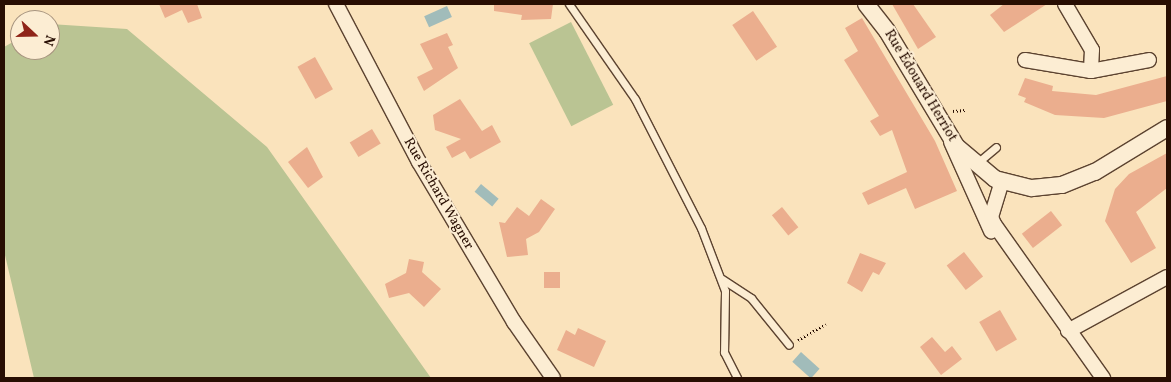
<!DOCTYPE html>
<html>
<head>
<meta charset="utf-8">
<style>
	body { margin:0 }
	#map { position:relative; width:1171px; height:382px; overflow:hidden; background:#fae3bc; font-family:Vollkorn,serif }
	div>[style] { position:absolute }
	.green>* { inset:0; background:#bac493; transform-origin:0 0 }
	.water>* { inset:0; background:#a1bcba; transform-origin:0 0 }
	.building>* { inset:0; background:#ebae8e; transform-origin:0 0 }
	.path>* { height:3px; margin-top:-1.5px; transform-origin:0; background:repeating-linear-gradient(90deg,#280e02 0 1px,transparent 0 3.5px) }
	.roads { filter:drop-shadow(1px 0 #5c4330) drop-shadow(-1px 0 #5c4330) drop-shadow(0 1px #5c4330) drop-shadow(0 -1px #5c4330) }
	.service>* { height:7px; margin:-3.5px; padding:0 3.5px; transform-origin:3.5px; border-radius:3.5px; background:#fcedd3 }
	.minor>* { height:14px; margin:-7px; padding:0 7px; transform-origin:7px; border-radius:7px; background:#fcedd3 }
	.tertiary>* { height:16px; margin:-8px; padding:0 8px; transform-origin:8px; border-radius:8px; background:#fcedd3 }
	span { translate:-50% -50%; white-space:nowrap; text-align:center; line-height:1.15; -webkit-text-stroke:4px #fcedd3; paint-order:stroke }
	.street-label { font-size:14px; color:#280e02 }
	.frame { position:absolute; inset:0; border:5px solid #280e02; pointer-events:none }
	.north { position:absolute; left:10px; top:10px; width:50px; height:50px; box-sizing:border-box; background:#fcedd3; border:1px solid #a7947f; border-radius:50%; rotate:111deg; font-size:14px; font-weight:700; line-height:20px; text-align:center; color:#280e02 }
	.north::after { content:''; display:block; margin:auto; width:18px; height:22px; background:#8f2418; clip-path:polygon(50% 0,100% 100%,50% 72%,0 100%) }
</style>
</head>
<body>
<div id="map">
	<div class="green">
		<div style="left:571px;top:22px;width:93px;height:47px;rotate:63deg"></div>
		<div style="clip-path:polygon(50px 24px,127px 29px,267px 147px,431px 378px,34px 378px,4px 251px,4px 47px,20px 38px,20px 50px,50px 50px)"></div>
	</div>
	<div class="water">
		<div style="left:447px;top:6px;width:12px;height:25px;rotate:66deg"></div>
		<div style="left:481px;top:184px;width:23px;height:10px;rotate:40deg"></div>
		<div style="left:801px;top:352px;width:25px;height:13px;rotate:42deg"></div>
	</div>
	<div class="building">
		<div style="clip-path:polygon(159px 4px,197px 4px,202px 18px,188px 23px,182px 10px,165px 18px)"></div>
		<div style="clip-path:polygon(494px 4px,553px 4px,551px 19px,521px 20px,522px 15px,494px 11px)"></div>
		<div style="clip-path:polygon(892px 4px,913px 4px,936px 37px,918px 49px)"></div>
		<div style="clip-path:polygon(1004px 4px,1047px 4px,1004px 32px,990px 15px)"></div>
		<div style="left:753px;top:11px;width:43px;height:25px;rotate:56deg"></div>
		<div style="clip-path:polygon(862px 18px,935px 141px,957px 191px,915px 209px,906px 188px,868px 205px,862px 193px,907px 172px,892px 130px,880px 136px,870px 121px,879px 116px,844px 60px,858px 51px,845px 28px)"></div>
		<div style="clip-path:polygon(447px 33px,453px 45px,448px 47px,458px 68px,424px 91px,417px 77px,433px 69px,420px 44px)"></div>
		<div style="left:315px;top:57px;width:37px;height:20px;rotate:61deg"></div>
		<div style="clip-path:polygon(1167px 76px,1167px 101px,1104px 118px,1055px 115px,1024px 102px,1026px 98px,1018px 95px,1025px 78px,1053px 86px,1052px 91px,1096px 95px)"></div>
		<div style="clip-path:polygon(460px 99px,482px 131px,492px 125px,501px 142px,470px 159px,465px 151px,452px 158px,446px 147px,461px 139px,435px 130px,433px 115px)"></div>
		<div style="left:372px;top:129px;width:17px;height:26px;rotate:59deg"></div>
		<div style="clip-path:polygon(307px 147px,323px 177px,308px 188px,288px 162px)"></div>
		<div style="clip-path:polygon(1167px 153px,1167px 188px,1136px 212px,1156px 248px,1131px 263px,1105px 221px,1115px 189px,1129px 174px)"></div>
		<div style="clip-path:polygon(541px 199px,555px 209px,539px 232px,526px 239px,528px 255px,507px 257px,499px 222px,505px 223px,517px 207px,529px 216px)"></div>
		<div style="left:782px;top:207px;width:26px;height:13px;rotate:51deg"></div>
		<div style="left:1051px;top:211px;width:18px;height:37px;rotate:52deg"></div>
		<div style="left:964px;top:252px;width:31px;height:22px;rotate:52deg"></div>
		<div style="clip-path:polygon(860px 253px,886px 263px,879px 275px,873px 272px,862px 292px,847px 283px)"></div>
		<div style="clip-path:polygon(409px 259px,424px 262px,422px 272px,441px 289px,424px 307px,409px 293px,389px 298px,385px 284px,406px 273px)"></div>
		<div style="left:544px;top:272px;width:16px;height:16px"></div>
		<div style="left:1000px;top:310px;width:34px;height:24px;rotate:60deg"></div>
		<div style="clip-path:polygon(578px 328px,606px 341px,594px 367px,557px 350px,566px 330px,575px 335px)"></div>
		<div style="clip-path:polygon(932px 337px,945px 352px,952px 346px,962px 359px,941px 375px,920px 347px)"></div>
	</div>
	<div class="path">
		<div style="left:953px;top:111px;width:12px;rotate:-5deg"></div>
		<div style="left:798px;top:340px;width:32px;rotate:-30deg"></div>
	</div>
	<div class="roads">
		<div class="service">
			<div style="left:569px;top:4px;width:116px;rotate:55.2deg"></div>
			<div style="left:635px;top:99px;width:145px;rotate:62.9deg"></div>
			<div style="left:701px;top:228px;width:67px;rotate:69.1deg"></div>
			<div style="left:725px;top:291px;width:61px;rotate:90.9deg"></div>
			<div style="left:724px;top:352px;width:29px;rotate:63deg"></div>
			<div style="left:976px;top:164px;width:26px;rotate:-40deg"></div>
			<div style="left:722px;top:279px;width:35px;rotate:33deg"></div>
			<div style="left:751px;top:298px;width:60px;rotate:51deg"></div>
		</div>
		<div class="minor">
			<div style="left:336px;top:4px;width:178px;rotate:62.3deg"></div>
			<div style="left:419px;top:162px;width:186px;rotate:59.3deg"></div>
			<div style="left:514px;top:322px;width:68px;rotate:55.1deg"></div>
			<div style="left:1065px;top:4px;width:53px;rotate:59.6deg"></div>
			<div style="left:1092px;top:50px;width:21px;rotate:93deg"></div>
			<div style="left:1025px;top:60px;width:67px;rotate:9.5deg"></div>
			<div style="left:1091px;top:71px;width:59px;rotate:-10.7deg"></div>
			<div style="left:951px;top:142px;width:98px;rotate:65.8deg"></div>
			<div style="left:1002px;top:181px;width:38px;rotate:107deg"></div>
			<div style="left:991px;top:217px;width:8px;rotate:67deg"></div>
			<div style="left:994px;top:224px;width:189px;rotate:54.7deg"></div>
			<div style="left:1068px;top:331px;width:113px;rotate:-28.6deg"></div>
		</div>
		<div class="tertiary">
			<div style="left:866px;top:4px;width:34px;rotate:52deg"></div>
			<div style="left:887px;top:31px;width:134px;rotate:59deg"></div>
			<div style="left:956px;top:146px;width:51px;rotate:40.2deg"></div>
			<div style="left:995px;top:179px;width:38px;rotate:14deg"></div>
			<div style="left:1032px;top:188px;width:30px;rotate:-6deg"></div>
			<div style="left:1062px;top:185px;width:35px;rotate:-22deg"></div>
			<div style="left:1095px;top:172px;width:84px;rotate:-31.4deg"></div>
		</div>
	</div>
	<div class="street-label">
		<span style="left:920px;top:86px;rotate:59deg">Rue Édouard Herriot</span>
		<span style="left:438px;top:194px;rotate:60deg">Rue Richard Wagner</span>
	</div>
	<div class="frame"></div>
	<div class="north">N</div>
</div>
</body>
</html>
